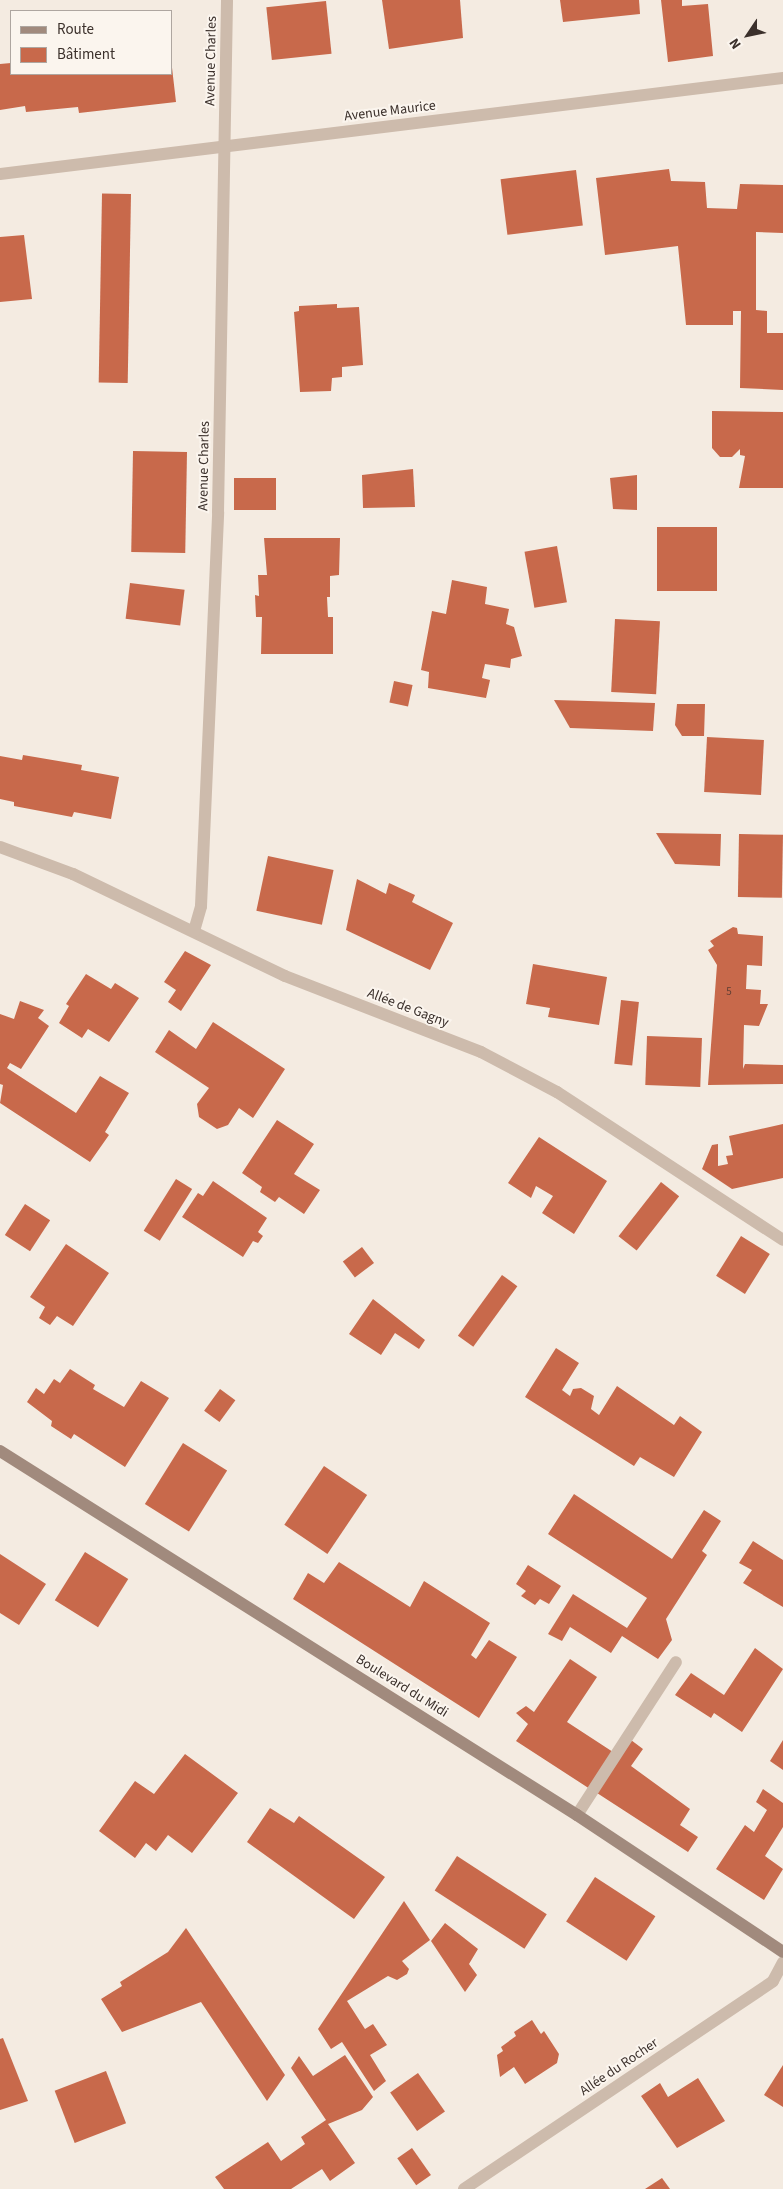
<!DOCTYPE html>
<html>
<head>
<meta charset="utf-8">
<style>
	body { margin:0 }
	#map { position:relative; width:783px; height:2189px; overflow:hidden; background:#f4ebe1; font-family:"Source Sans 3",sans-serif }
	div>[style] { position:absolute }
	.building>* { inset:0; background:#c8694b; transform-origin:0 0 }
	.street>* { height:12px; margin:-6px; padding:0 6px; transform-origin:6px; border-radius:6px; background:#cdbbac }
	.secondary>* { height:12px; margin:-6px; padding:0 6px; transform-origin:6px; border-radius:6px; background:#a18a7d }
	span { translate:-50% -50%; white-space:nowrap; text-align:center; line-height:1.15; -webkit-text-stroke:4px #fbf5ee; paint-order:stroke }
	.number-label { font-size:11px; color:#5e3e33 }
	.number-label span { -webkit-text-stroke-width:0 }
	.street-label { font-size:14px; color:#3b302b }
	.legend { position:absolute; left:10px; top:10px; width:162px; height:65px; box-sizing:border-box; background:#fbf5ee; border:1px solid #aea6a0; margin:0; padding:6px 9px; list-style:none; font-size:15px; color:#3b302b }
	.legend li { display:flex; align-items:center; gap:10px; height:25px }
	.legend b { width:25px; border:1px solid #aea6a0 }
	.north { position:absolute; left:723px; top:10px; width:50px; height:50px; -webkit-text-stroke:4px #fbf5ee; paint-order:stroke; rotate:236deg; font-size:14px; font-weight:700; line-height:20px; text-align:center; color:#3b302b }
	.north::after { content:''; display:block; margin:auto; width:18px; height:22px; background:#3b302b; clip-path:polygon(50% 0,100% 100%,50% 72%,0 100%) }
</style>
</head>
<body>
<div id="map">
	<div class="building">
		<div style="clip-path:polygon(382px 0,460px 0,463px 38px,389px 49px)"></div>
		<div style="clip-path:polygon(560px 0,639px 0,640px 14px,563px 22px)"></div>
		<div style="clip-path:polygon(661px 0,682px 0,682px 6px,708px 4px,713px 56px,668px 62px)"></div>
		<div style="left:326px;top:1px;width:53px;height:60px;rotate:84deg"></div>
		<div style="clip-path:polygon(171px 59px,176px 102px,79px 113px,78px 107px,26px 112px,25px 106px,0 110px,0 64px,11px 63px,11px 74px,171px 74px)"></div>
		<div style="clip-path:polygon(669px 169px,671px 181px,705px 182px,707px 208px,737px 209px,740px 184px,783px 185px,783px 233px,756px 232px,756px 310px,767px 311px,767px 333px,783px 333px,783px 390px,740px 388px,741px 311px,733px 311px,733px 325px,686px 325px,678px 246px,605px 255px,596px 178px)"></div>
		<div style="left:576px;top:170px;width:56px;height:76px;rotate:83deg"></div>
		<div style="left:131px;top:194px;width:189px;height:29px;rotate:91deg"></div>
		<div style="clip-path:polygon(24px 235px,32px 299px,0 302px,0 237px)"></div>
		<div style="clip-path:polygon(337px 304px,337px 308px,359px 307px,363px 365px,342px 367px,342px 377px,332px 378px,331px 391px,300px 392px,294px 312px,299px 311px,299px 306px)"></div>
		<div style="clip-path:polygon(712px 411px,783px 412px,783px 488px,739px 488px,745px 456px,740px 455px,740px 449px,732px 457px,720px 457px,712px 448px)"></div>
		<div style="left:187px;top:452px;width:101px;height:54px;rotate:91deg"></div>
		<div style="clip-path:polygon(413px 469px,415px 507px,363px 508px,362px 475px)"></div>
		<div style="clip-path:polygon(637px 475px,637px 510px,613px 509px,610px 478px)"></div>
		<div style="left:276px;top:478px;width:32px;height:42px;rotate:90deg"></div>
		<div style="left:657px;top:527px;width:60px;height:64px"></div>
		<div style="clip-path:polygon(264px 538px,340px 538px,339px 575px,330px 576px,330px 597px,327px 597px,328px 617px,333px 617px,333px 654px,261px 654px,262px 617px,256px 617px,255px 595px,259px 596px,258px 575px,267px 575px)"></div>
		<div style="left:557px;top:546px;width:57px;height:33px;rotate:80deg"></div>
		<div style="clip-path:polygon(452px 580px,487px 587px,485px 604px,509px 609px,506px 624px,514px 627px,522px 656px,511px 659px,510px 668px,485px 664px,482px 678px,490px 680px,486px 698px,428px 688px,429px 672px,421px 670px,432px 611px,446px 614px)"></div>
		<div style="left:130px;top:583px;width:55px;height:36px;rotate:7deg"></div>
		<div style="left:615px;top:619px;width:45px;height:73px;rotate:3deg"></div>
		<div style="left:394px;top:681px;width:19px;height:22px;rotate:12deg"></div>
		<div style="clip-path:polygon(554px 700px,655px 703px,653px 731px,570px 728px)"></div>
		<div style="clip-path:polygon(677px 704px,705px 704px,704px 736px,682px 736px,675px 725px)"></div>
		<div style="left:707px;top:737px;width:57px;height:55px;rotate:3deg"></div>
		<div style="clip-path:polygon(23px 755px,82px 765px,81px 770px,119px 777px,111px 819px,74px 812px,72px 817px,14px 806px,14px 802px,0 799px,0 756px,22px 760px)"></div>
		<div style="clip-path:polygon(656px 833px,721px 834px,720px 866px,675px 864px)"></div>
		<div style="left:739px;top:834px;width:44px;height:63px;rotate:1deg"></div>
		<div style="left:268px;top:856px;width:67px;height:56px;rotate:12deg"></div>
		<div style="clip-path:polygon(357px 879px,386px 894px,389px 883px,415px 895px,412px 902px,453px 923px,430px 970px,346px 930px)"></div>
		<div style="clip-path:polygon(733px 927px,737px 928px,738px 934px,763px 936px,762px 966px,747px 965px,746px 989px,761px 990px,760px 1004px,768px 1004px,759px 1026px,744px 1025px,743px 1069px,745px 1064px,783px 1065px,783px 1084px,708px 1085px,717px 965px,708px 950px,714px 946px,710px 941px)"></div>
		<div style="clip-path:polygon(185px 951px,211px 965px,181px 1011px,168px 1002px,176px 990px,164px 982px)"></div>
		<div style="clip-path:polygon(533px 964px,607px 977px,599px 1025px,548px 1017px,550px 1008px,526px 1004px)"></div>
		<div style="clip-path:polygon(86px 974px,111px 989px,115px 983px,139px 998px,109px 1042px,88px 1029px,82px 1038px,59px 1023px,69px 1006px,66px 1004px)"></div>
		<div style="left:621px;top:1000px;width:18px;height:64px;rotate:6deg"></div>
		<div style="clip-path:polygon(20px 1001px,44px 1010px,38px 1018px,49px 1026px,21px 1069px,10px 1063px,7px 1068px,76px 1113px,100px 1076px,129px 1093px,105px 1132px,109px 1135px,90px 1162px,0 1103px,3px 1085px,0 1084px,0 1014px,14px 1019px)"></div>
		<div style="clip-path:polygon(213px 1022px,285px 1069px,253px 1118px,239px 1108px,228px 1125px,217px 1129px,199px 1117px,197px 1104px,209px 1088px,155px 1052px,169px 1030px,196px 1049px)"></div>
		<div style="left:647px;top:1036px;width:55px;height:49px;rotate:2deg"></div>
		<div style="clip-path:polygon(277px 1120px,314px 1144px,294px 1174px,320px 1190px,304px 1214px,279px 1197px,275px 1202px,260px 1192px,262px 1187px,242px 1173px)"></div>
		<div style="clip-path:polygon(783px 1124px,783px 1178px,732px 1189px,702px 1169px,712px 1145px,718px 1144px,718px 1166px,728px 1164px,726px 1156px,733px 1155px,729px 1136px)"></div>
		<div style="clip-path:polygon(539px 1137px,607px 1181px,574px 1234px,542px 1213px,553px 1196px,536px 1186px,531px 1198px,508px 1183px)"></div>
		<div style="left:176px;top:1179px;width:19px;height:61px;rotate:32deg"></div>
		<div style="clip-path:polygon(213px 1181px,267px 1218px,258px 1232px,263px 1236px,258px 1243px,253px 1241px,243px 1257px,182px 1217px,198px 1193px,203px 1196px)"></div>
		<div style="left:661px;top:1182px;width:23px;height:69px;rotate:38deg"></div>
		<div style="left:25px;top:1204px;width:30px;height:37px;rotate:33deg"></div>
		<div style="left:741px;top:1236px;width:34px;height:47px;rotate:32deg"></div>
		<div style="clip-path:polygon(66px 1244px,109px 1273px,73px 1326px,57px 1316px,50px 1325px,39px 1318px,45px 1307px,30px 1297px)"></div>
		<div style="left:362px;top:1247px;width:20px;height:24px;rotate:53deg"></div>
		<div style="left:502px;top:1275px;width:19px;height:75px;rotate:36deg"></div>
		<div style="clip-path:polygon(373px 1299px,425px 1340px,419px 1349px,395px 1333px,381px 1355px,349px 1334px)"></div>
		<div style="clip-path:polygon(556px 1348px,579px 1363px,562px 1390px,570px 1396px,573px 1389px,581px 1388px,594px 1396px,591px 1409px,599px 1415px,617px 1386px,674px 1425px,680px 1416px,702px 1432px,674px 1477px,640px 1457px,634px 1466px,525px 1397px)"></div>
		<div style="clip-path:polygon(70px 1369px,95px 1385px,93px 1389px,124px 1407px,141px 1381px,169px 1398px,125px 1467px,74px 1434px,71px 1439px,51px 1426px,52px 1421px,27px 1402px,36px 1388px,44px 1394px,54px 1379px,60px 1383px)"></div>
		<div style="left:220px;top:1389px;width:19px;height:27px;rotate:36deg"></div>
		<div style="left:183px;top:1443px;width:52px;height:72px;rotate:32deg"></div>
		<div style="left:324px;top:1466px;width:52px;height:71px;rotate:34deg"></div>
		<div style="clip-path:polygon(574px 1494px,672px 1559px,704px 1510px,721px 1521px,702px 1551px,707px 1555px,666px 1619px,672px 1640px,658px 1659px,622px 1636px,611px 1653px,570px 1627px,562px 1641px,548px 1634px,573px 1594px,627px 1628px,647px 1598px,548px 1534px)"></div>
		<div style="clip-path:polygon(753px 1541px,783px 1560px,783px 1607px,743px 1583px,752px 1570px,739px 1563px)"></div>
		<div style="left:85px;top:1552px;width:51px;height:57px;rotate:32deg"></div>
		<div style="clip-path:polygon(0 1554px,46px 1584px,19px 1625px,0 1613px)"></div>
		<div style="clip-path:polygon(339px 1562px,410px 1607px,424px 1581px,490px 1623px,471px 1655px,476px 1659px,489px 1640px,517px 1657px,479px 1718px,293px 1599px,308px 1573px,324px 1583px)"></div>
		<div style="clip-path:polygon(528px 1565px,561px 1586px,549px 1604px,540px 1599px,535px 1605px,521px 1596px,526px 1591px,516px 1584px)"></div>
		<div style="clip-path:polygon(755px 1648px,783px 1669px,742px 1732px,714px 1713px,711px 1718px,675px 1695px,691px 1673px,724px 1695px)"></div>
		<div style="clip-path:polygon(570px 1659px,597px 1677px,567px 1722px,613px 1752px,590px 1789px,516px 1741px,528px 1724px,516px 1713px,526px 1706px,534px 1712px)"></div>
		<div style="clip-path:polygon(631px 1740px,643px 1749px,631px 1766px,690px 1809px,680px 1825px,698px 1837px,688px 1852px,597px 1793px)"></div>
		<div style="clip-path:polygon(783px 1740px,783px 1770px,770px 1761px)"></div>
		<div style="clip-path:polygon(185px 1754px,238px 1793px,192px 1853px,168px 1835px,156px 1851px,146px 1843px,135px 1858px,99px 1831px,135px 1781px,154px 1794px)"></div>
		<div style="clip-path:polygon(763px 1789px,783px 1803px,783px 1827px,765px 1856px,783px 1869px,764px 1900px,716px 1869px,745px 1825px,754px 1832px,767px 1810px,756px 1802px)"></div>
		<div style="clip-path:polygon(270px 1808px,294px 1823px,299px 1816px,385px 1877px,354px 1919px,247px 1842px)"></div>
		<div style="left:457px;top:1856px;width:107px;height:41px;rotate:33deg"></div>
		<div style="left:595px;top:1877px;width:72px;height:53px;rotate:33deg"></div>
		<div style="clip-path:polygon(404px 1901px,430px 1940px,402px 1961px,409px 1969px,407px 1974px,397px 1980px,388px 1976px,347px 2001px,365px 2029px,373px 2024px,387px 2045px,370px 2055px,386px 2081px,374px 2091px,342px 2042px,331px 2049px,318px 2029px)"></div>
		<div style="clip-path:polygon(445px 1923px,478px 1949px,469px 1964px,477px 1975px,465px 1992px,431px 1941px)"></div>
		<div style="clip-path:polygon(186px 1928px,285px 2075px,267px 2101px,201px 2002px,122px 2032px,101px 1999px,122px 1986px,120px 1982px,168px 1952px)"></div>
		<div style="clip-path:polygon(532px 2020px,541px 2034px,544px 2031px,559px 2054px,557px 2063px,525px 2084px,514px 2067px,500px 2077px,497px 2055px,503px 2051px,501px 2047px,516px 2036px,514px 2032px)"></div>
		<div style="clip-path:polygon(3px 2038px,28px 2101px,0 2110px,0 2039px)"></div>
		<div style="clip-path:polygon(345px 2055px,373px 2097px,362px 2110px,328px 2124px,355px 2163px,330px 2181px,322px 2169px,291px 2189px,224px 2189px,215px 2177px,268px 2142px,281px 2161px,305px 2144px,301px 2137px,326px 2120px,291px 2068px,299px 2056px,313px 2076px)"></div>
		<div style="clip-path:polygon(783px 2065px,783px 2107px,764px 2095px)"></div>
		<div style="left:106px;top:2071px;width:56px;height:55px;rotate:69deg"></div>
		<div style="left:418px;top:2073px;width:47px;height:34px;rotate:55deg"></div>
		<div style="clip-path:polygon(698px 2078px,725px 2121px,677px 2148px,641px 2096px,660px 2083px,668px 2097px)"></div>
		<div style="left:412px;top:2148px;width:33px;height:18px;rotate:55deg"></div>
		<div style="clip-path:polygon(662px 2178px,670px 2189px,645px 2189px)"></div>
	</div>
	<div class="street">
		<div style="left:0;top:174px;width:789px;rotate:-6.99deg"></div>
		<div style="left:0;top:847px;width:78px;rotate:20.3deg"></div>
		<div style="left:73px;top:874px;width:235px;rotate:25.7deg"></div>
		<div style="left:285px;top:976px;width:210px;rotate:21.2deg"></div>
		<div style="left:481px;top:1052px;width:86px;rotate:27.8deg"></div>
		<div style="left:557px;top:1092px;width:270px;rotate:33.2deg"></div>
		<div style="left:194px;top:931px;width:26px;rotate:-74deg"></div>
		<div style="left:201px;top:906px;width:394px;rotate:-87.5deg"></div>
		<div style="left:218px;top:512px;width:512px;rotate:-88.99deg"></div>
		<div style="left:577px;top:1815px;width:182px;rotate:-57.1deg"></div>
		<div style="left:464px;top:2189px;width:372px;rotate:-33.9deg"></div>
		<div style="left:773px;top:1981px;width:21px;rotate:-62deg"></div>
	</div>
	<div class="secondary">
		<div style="left:0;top:1451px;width:682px;rotate:32.25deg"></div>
		<div style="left:577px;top:1815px;width:247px;rotate:33.6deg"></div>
	</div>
	<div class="number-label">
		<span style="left:729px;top:992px">5</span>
	</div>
	<div class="street-label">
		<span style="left:211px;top:61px;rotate:-89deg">Avenue Charles</span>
		<span style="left:390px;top:111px;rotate:-7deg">Avenue Maurice</span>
		<span style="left:204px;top:466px;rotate:-89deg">Avenue Charles</span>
		<span style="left:408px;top:1008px;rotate:21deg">Allée de Gagny</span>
		<span style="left:402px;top:1686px;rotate:32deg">Boulevard du Midi</span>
		<span style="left:619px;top:2067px;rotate:-34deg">Allée du Rocher</span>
	</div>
	<ul class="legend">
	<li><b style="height:6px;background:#a18a7d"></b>Route</li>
	<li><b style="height:14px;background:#c8694b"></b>Bâtiment</li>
	</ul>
	<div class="north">N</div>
</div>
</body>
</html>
